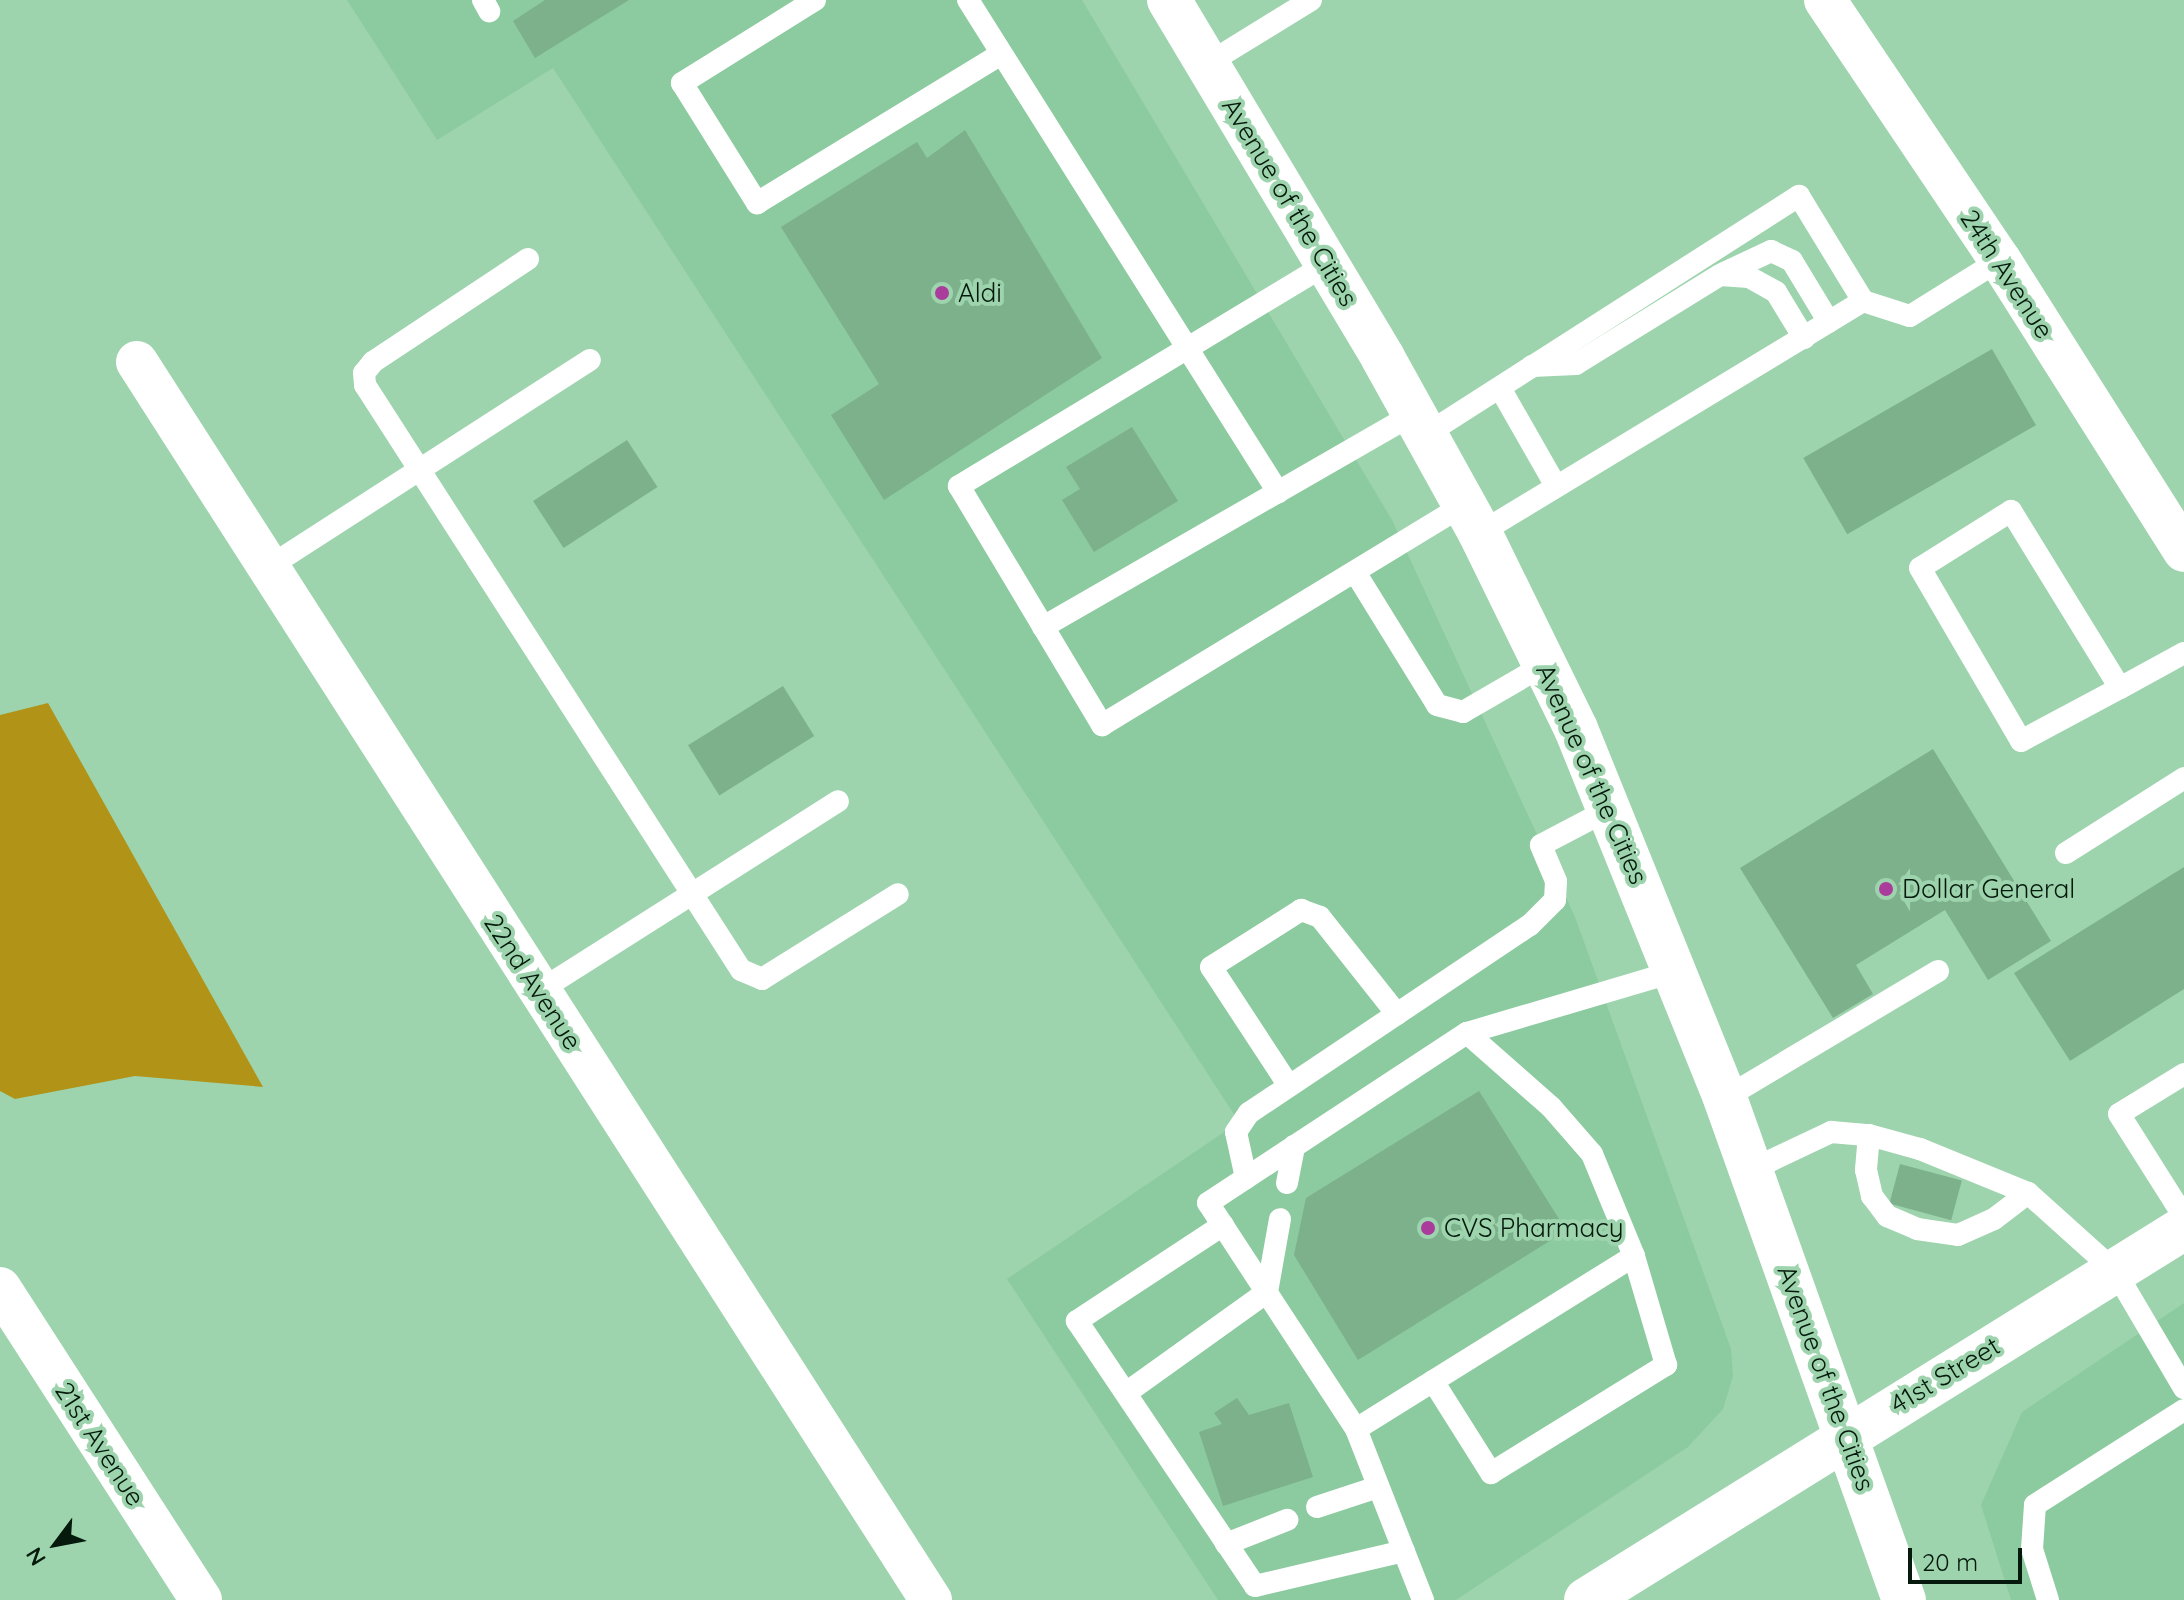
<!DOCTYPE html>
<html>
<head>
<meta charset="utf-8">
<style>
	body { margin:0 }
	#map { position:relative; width:2184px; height:1600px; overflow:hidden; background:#9dd4ad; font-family:Quicksand,sans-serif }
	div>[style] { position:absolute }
	.built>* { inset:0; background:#8cca9f }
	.forest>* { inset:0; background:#b09317 }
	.building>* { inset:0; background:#7cb18c; transform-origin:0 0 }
	.service>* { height:22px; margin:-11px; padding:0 11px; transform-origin:11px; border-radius:11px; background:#fff }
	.minor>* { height:42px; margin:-21px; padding:0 21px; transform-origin:21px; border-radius:21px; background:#fff }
	.tertiary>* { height:44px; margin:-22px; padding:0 22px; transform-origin:22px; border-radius:22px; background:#fff }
	.secondary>* { height:44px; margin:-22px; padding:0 22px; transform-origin:22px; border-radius:22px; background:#fff }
	.dots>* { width:22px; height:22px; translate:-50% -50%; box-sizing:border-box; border:4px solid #9dd4ad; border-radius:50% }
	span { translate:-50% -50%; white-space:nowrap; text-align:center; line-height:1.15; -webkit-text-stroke:8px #9dd4ad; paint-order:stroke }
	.street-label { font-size:26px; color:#05190c }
	.poi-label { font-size:26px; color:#05190c }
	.left { translate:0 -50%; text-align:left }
	.north { position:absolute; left:16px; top:1504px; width:80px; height:80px; -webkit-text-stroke:6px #9dd4ad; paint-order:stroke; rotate:238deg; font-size:22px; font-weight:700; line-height:32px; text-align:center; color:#05190c }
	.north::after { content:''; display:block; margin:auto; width:28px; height:36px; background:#05190c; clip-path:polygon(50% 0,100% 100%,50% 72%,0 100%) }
	.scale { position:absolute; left:1908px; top:1548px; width:114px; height:36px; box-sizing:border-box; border:4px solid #05190c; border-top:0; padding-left:10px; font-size:24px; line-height:28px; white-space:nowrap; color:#05190c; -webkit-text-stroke:6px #9dd4ad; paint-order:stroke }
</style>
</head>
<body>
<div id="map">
	<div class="built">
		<div style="clip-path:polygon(347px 0,1082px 0,1392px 520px,1575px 917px,1731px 1349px,1733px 1376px,1723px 1409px,1688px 1447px,1456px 1600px,1218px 1600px,1007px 1279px,1239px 1122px,553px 68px,437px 140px)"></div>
		<div style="clip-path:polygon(2184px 1303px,2184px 1600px,2011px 1600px,1981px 1505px,2022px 1412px)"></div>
	</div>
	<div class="forest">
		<div style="clip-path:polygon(48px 703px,263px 1087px,264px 1087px,135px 1076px,15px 1099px,0 1091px,0 715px)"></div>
	</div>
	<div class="building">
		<div style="clip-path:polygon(545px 0,629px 0,535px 58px,513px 21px)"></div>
		<div style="clip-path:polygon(965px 130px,1102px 358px,884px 500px,831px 415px,879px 384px,781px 227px,917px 142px,927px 158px)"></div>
		<div style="left:1992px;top:349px;width:88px;height:218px;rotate:60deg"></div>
		<div style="clip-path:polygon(1132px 427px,1178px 501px,1094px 552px,1062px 500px,1080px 489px,1066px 467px)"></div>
		<div style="left:627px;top:440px;width:56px;height:112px;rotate:57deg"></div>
		<div style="left:783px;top:686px;width:59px;height:112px;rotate:58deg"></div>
		<div style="clip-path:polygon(1933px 749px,2051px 941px,1988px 980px,1945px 910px,1856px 965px,1873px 994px,1833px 1018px,1740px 868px)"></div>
		<div style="clip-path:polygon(2184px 867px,2184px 989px,2070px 1061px,2014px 973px)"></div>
		<div style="clip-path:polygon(1479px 1091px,1559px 1219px,1556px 1237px,1358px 1360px,1294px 1255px,1306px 1198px)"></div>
		<div style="left:1900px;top:1164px;width:64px;height:41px;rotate:15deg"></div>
		<div style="clip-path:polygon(1237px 1398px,1249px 1415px,1289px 1403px,1313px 1477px,1223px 1506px,1199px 1432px,1222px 1424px,1214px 1413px)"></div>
	</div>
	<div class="service">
		<div style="left:483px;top:0;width:13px;rotate:61deg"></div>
		<div style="left:815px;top:0;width:157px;rotate:148deg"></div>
		<div style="left:682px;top:83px;width:142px;rotate:58deg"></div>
		<div style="left:757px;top:203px;width:286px;rotate:-31.4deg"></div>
		<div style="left:968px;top:0;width:582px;rotate:57.79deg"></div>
		<div style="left:1207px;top:64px;width:122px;rotate:-31.6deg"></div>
		<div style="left:528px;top:259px;width:186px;rotate:146.4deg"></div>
		<div style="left:373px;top:362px;width:14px;rotate:129deg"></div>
		<div style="left:364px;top:373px;width:12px;rotate:85deg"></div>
		<div style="left:365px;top:385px;width:695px;rotate:57.27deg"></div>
		<div style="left:741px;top:970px;width:23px;rotate:23deg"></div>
		<div style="left:762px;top:979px;width:160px;rotate:-32deg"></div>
		<div style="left:1327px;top:264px;width:430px;rotate:148.9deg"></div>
		<div style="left:959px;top:486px;width:279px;rotate:59.1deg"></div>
		<div style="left:1102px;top:725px;width:424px;rotate:-31.3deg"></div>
		<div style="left:1724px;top:273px;width:52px;rotate:-25.1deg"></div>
		<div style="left:1771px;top:251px;width:23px;rotate:25deg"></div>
		<div style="left:1792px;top:261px;width:71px;rotate:58.8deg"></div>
		<div style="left:1532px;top:366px;width:44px;rotate:-2.6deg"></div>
		<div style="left:1576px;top:364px;width:169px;rotate:-31.7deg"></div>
		<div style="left:1720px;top:275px;width:29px;rotate:4deg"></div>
		<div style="left:1749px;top:277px;width:31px;rotate:29deg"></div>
		<div style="left:1776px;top:292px;width:54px;rotate:58.7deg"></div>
		<div style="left:1500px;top:388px;width:113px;rotate:60.3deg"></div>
		<div style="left:1425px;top:435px;width:444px;rotate:-32.6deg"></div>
		<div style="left:1799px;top:196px;width:123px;rotate:58.6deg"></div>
		<div style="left:1863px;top:301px;width:49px;rotate:17.7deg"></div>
		<div style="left:1910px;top:316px;width:106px;rotate:-31.9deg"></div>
		<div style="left:1480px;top:533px;width:448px;rotate:-31.2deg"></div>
		<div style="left:267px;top:568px;width:384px;rotate:-32.8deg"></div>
		<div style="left:1355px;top:572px;width:156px;rotate:58.3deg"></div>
		<div style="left:1437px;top:705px;width:27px;rotate:15deg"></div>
		<div style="left:1463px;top:712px;width:94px;rotate:-30.1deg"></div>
		<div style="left:1043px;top:627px;width:428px;rotate:-29.9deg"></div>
		<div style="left:2120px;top:688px;width:208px;rotate:-121.6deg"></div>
		<div style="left:2011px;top:511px;width:107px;rotate:147.9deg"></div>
		<div style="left:1920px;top:568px;width:200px;rotate:59.7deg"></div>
		<div style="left:2021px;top:741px;width:112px;rotate:-28.2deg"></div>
		<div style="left:2120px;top:688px;width:73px;rotate:-28.7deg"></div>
		<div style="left:2066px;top:853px;width:140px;rotate:-32.4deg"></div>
		<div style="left:539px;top:991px;width:354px;rotate:-32.4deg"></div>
		<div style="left:1467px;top:1033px;width:112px;rotate:41.4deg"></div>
		<div style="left:1551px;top:1107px;width:62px;rotate:48.9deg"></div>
		<div style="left:1592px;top:1154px;width:110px;rotate:67.6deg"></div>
		<div style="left:1634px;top:1256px;width:327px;rotate:148.1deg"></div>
		<div style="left:1356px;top:1429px;width:270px;rotate:-123.2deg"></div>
		<div style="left:1208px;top:1203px;width:310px;rotate:-33.3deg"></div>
		<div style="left:1467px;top:1033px;width:218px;rotate:-16.5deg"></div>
		<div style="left:2184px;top:1074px;width:76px;rotate:148.4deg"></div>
		<div style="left:2119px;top:1114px;width:122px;rotate:57.7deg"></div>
		<div style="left:1289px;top:1086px;width:142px;rotate:-123.2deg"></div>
		<div style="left:1211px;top:967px;width:107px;rotate:-32.3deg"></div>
		<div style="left:1301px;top:910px;width:20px;rotate:20deg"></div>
		<div style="left:1320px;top:917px;width:124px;rotate:51.6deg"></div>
		<div style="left:1725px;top:1098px;width:248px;rotate:-30.8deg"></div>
		<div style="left:1869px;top:1135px;width:35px;rotate:95deg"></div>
		<div style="left:1866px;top:1170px;width:27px;rotate:77deg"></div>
		<div style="left:1872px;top:1196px;width:25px;rotate:53deg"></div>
		<div style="left:1887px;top:1216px;width:33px;rotate:23deg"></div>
		<div style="left:1917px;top:1229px;width:41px;rotate:8.3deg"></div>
		<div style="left:1958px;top:1235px;width:39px;rotate:-24deg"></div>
		<div style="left:1994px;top:1219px;width:43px;rotate:-37.4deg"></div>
		<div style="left:1751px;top:1170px;width:89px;rotate:-25.4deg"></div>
		<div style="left:1831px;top:1132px;width:38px;rotate:5deg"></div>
		<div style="left:1869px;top:1135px;width:53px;rotate:15.4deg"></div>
		<div style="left:1920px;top:1149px;width:117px;rotate:22.2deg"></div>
		<div style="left:2028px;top:1193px;width:117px;rotate:41.9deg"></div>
		<div style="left:2115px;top:1271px;width:136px;rotate:59.5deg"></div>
		<div style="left:1246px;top:1178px;width:47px;rotate:-102.3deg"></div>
		<div style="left:1236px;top:1132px;width:23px;rotate:-56deg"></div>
		<div style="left:1249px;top:1113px;width:338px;rotate:-33.8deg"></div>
		<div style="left:1530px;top:925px;width:35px;rotate:-45deg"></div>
		<div style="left:1555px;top:900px;width:19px;rotate:-87deg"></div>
		<div style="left:1556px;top:881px;width:39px;rotate:-113deg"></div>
		<div style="left:1541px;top:845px;width:78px;rotate:-27.6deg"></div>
		<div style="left:1287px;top:1183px;width:38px;rotate:-79deg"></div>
		<div style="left:1223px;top:1225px;width:175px;rotate:146.7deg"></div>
		<div style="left:1077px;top:1321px;width:319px;rotate:56.1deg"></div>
		<div style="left:1255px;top:1586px;width:153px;rotate:-13.2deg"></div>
		<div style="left:1433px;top:1381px;width:109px;rotate:57.8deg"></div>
		<div style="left:1491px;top:1473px;width:206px;rotate:-31.7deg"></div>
		<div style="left:1666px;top:1365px;width:114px;rotate:-106.4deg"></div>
		<div style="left:1126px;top:1393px;width:173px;rotate:-35.6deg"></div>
		<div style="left:1267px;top:1292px;width:74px;rotate:-79.9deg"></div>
		<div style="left:1356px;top:1429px;width:184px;rotate:68.6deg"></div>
		<div style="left:1317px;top:1507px;width:64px;rotate:-18.2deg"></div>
		<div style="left:1226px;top:1544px;width:66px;rotate:-21.5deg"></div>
		<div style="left:2048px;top:1600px;width:53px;rotate:-107.4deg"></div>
		<div style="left:2032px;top:1549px;width:44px;rotate:-86.1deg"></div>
		<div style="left:2035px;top:1505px;width:177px;rotate:-32.5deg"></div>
	</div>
	<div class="minor">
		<div style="left:1825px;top:0;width:313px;rotate:56.1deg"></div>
		<div style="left:2000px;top:260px;width:344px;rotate:57.7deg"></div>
		<div style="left:137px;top:362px;width:1471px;rotate:57.33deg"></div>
		<div style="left:0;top:1288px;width:371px;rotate:57.2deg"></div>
	</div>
	<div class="tertiary">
		<div style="left:1586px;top:1600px;width:704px;rotate:-31.88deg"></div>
	</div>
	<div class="secondary">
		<div style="left:1169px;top:0;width:417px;rotate:59.1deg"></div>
		<div style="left:1383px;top:358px;width:200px;rotate:61deg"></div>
		<div style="left:1480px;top:533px;width:218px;rotate:63.9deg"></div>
		<div style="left:1576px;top:729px;width:398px;rotate:68deg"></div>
		<div style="left:1725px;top:1098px;width:533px;rotate:70.38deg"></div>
	</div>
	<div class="dots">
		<div style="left:942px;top:293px;background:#aa3c9b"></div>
		<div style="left:1886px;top:889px;background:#aa3c9b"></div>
		<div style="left:1428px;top:1228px;background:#aa3c9b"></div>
	</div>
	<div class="street-label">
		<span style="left:1290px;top:202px;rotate:59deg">Avenue of the Cities</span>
		<span style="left:2007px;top:274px;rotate:57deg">24th Avenue</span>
		<span style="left:1592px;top:774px;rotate:66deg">Avenue of the Cities</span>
		<span style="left:533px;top:982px;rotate:57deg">22nd Avenue</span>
		<span style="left:1945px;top:1375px;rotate:-31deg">41st Street</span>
		<span style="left:1826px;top:1378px;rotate:70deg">Avenue of the Cities</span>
		<span style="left:100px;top:1444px;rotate:57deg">21st Avenue</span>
	</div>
	<div class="poi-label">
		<span class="left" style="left:958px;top:293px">Aldi</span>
		<span class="left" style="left:1902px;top:889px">Dollar General</span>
		<span class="left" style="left:1444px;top:1228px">CVS Pharmacy</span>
	</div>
	<div class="north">N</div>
	<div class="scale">20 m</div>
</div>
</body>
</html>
